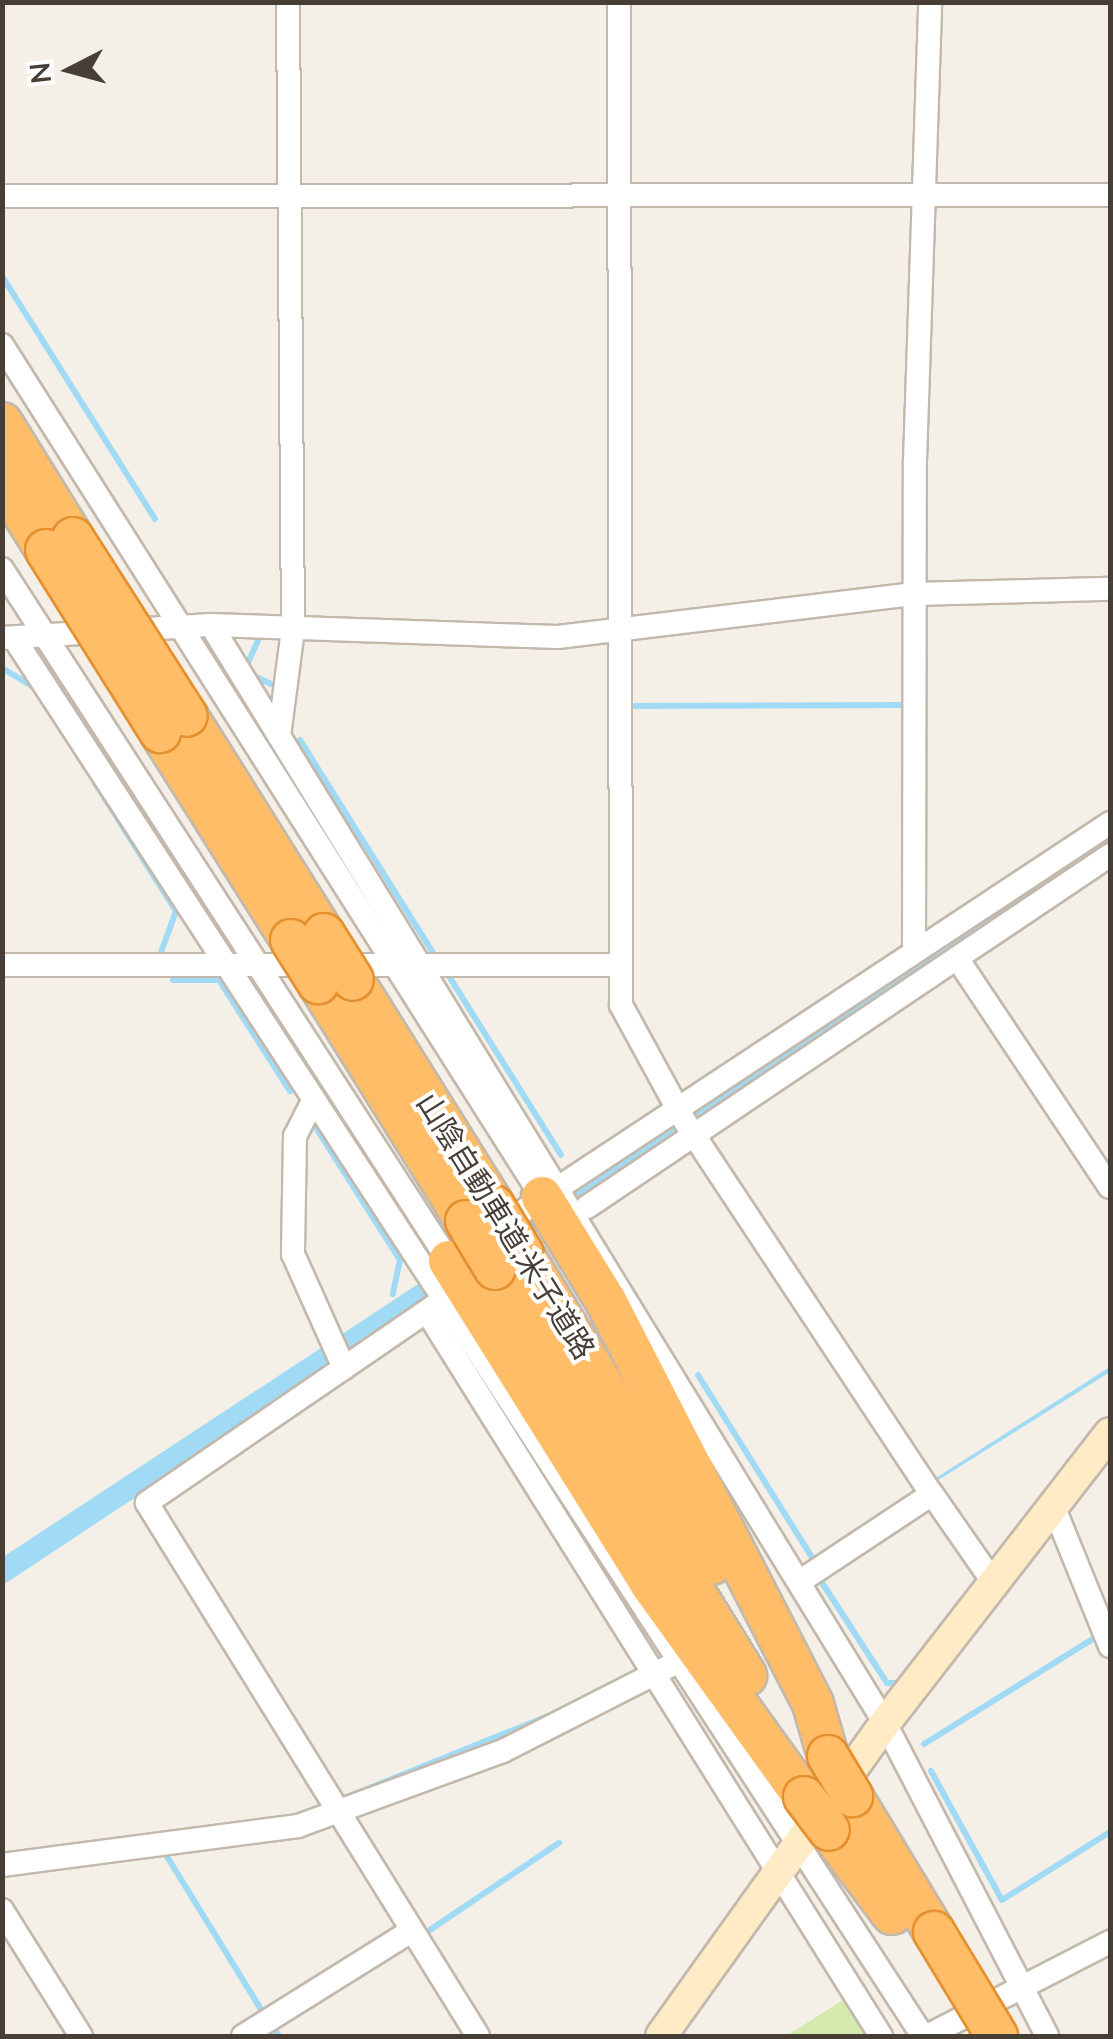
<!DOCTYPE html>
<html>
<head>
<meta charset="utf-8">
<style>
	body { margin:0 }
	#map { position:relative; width:1113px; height:2039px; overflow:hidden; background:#f4efe7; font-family:Mulish,"Noto Sans JP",sans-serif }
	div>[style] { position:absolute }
	.green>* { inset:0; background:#d5eaad }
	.water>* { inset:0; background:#a0daf4 }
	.stream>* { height:6px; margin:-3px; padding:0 3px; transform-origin:3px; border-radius:3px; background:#a0daf4 }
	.roads { filter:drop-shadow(2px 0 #c3b8ac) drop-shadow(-2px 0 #c3b8ac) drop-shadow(0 2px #c3b8ac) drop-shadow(0 -2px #c3b8ac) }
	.street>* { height:22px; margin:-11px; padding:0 11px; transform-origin:11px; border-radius:11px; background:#fff }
	.secondary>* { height:30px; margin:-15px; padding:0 15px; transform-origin:15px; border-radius:15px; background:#ffebc6 }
	.highway>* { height:40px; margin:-20px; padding:0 20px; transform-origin:20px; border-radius:20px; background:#ffbd67 }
	.bridges { filter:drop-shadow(2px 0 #e5902f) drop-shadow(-2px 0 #e5902f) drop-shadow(0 2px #e5902f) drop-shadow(0 -2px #e5902f) }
	.highway-bridge>* { height:40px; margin:-20px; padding:0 20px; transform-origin:20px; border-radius:20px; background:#ffbd67 }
	span { translate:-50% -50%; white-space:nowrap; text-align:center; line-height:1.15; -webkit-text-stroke:8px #fff; paint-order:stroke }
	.street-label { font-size:30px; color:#473e35 }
	.frame { position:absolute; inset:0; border:5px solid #473e35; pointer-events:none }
	.north { position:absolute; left:20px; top:20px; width:100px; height:100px; -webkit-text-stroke:8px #fff; paint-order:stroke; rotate:264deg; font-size:28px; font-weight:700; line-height:40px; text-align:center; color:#473e35 }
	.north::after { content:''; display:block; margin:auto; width:35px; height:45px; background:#473e35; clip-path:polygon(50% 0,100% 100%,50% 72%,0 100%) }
</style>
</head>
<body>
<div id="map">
	<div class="green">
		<div style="clip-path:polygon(851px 1995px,878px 2036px,786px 2036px)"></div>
	</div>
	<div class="water">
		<div style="clip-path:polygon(1110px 829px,1110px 852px,3px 1585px,3px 1557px)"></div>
		<div style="clip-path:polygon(1110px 1367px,1110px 1372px,932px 1484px,931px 1481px)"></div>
		<div style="clip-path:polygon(617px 1685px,571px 1714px,293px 1823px,3px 1858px,282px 1820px)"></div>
	</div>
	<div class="stream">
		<div style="left:2px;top:276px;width:287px;rotate:57.8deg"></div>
		<div style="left:247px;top:665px;width:36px;rotate:-66deg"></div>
		<div style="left:2px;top:668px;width:39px;rotate:31deg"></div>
		<div style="left:254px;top:676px;width:26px;rotate:25deg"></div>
		<div style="left:631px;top:706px;width:276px;rotate:-0.2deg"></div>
		<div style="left:300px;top:740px;width:251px;rotate:58deg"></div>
		<div style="left:95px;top:783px;width:151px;rotate:57.7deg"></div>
		<div style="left:176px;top:911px;width:47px;rotate:110deg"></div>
		<div style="left:445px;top:970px;width:218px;rotate:57.9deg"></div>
		<div style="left:173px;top:980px;width:46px"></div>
		<div style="left:219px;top:980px;width:132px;rotate:57.4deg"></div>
		<div style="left:316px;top:1128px;width:156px;rotate:57.5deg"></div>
		<div style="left:400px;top:1260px;width:35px;rotate:102deg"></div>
		<div style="left:698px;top:1375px;width:221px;rotate:58deg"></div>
		<div style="left:819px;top:1578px;width:125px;rotate:57.1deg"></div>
		<div style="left:887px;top:1683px;width:17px"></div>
		<div style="left:924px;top:1744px;width:206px;rotate:-31.9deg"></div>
		<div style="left:931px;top:1771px;width:147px;rotate:61.2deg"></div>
		<div style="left:1002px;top:1900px;width:128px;rotate:-32.2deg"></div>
		<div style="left:163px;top:1850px;width:193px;rotate:58.4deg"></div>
		<div style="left:424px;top:1934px;width:163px;rotate:-34deg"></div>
		<div style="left:272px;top:2026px;width:12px;rotate:55deg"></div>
	</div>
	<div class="roads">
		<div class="street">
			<div style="left:619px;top:2px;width:1003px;rotate:89.89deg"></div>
			<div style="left:621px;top:1005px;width:128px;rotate:61.4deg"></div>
			<div style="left:682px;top:1117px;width:452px;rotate:56.5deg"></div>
			<div style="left:2px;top:196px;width:1108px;rotate:-0.05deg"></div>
			<div style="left:2px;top:345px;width:1009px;rotate:57.63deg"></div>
			<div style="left:2px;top:569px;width:824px;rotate:57.14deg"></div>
			<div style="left:211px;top:625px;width:1288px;rotate:58.46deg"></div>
			<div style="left:885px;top:1723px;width:352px;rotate:62.6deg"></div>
			<div style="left:2px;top:638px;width:209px;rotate:-3.6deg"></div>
			<div style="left:211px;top:625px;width:347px;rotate:2deg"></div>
			<div style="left:558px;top:637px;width:359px;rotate:-6.9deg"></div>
			<div style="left:914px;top:594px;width:196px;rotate:-1.5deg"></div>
			<div style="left:14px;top:638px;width:1668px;rotate:56.97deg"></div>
			<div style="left:279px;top:736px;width:108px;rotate:-82.5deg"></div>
			<div style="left:293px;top:629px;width:627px;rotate:-90.46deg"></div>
			<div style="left:914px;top:951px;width:490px;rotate:-89.9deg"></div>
			<div style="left:915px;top:461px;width:459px;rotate:-88.1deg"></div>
			<div style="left:957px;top:958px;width:275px;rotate:56.3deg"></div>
			<div style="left:2px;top:965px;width:617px"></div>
			<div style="left:312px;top:1103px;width:37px;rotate:117deg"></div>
			<div style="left:295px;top:1136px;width:118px;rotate:91deg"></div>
			<div style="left:293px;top:1254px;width:125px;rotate:65.9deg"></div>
			<div style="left:587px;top:1207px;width:630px;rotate:-33.94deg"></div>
			<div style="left:496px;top:1229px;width:736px;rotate:-33.47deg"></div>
			<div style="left:443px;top:1300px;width:359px;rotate:145.6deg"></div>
			<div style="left:147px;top:1503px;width:627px;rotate:58.16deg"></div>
			<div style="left:427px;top:1312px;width:855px;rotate:57.91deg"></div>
			<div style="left:1054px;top:1508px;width:149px;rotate:67.9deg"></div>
			<div style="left:799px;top:1582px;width:159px;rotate:-33.5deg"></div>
			<div style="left:932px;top:1494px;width:112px;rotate:55.2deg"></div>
			<div style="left:2px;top:1865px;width:299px;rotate:-7.5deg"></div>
			<div style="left:298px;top:1826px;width:218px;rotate:-20.1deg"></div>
			<div style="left:503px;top:1751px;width:185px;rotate:-27deg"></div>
			<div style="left:2px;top:1910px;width:149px;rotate:57.9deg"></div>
			<div style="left:243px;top:2036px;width:198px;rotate:-32deg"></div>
			<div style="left:927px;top:2036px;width:206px;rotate:-27.2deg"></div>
		</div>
		<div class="secondary">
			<div style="left:661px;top:2036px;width:385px;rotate:-54.4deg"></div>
			<div style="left:885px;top:1723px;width:367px;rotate:-52.2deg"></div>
		</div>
		<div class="highway">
			<div style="left:2px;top:423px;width:135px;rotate:58.3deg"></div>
			<div style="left:2px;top:480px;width:83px;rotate:57.8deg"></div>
			<div style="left:187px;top:716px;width:257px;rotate:57.9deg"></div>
			<div style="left:160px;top:732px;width:246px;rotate:57.8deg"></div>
			<div style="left:353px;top:980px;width:266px;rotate:58deg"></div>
			<div style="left:318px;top:983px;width:280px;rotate:58.1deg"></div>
			<div style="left:542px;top:1197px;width:122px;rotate:58.4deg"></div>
			<div style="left:606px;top:1301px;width:453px;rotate:62.8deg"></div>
			<div style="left:813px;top:1704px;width:54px;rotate:73.9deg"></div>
			<div style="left:523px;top:1254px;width:363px;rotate:58.6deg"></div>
			<div style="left:449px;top:1261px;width:380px;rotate:58deg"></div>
			<div style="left:650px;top:1583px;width:264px;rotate:54.3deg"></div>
			<div style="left:495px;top:1269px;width:478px;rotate:58.3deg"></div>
			<div style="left:852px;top:1796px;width:159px;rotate:58.9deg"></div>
			<div style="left:829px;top:1830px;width:105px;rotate:53.1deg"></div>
		</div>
	</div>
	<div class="bridges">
		<div class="highway-bridge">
			<div style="left:73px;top:538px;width:211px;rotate:57.4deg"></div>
			<div style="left:46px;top:550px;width:215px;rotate:57.9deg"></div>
			<div style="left:324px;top:934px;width:54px;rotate:57.8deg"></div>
			<div style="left:291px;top:940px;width:51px;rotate:57.9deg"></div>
			<div style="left:494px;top:1206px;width:56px;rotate:58.9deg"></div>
			<div style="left:466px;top:1221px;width:56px;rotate:58.9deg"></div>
			<div style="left:828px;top:1756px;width:47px;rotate:59deg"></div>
			<div style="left:804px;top:1797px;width:41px;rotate:52.9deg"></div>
			<div style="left:934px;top:1932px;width:122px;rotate:58.8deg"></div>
		</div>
	</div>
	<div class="street-label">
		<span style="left:506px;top:1226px;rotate:58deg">山陰自動車道;米子道路</span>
	</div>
	<div class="frame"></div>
	<div class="north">N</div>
</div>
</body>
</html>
